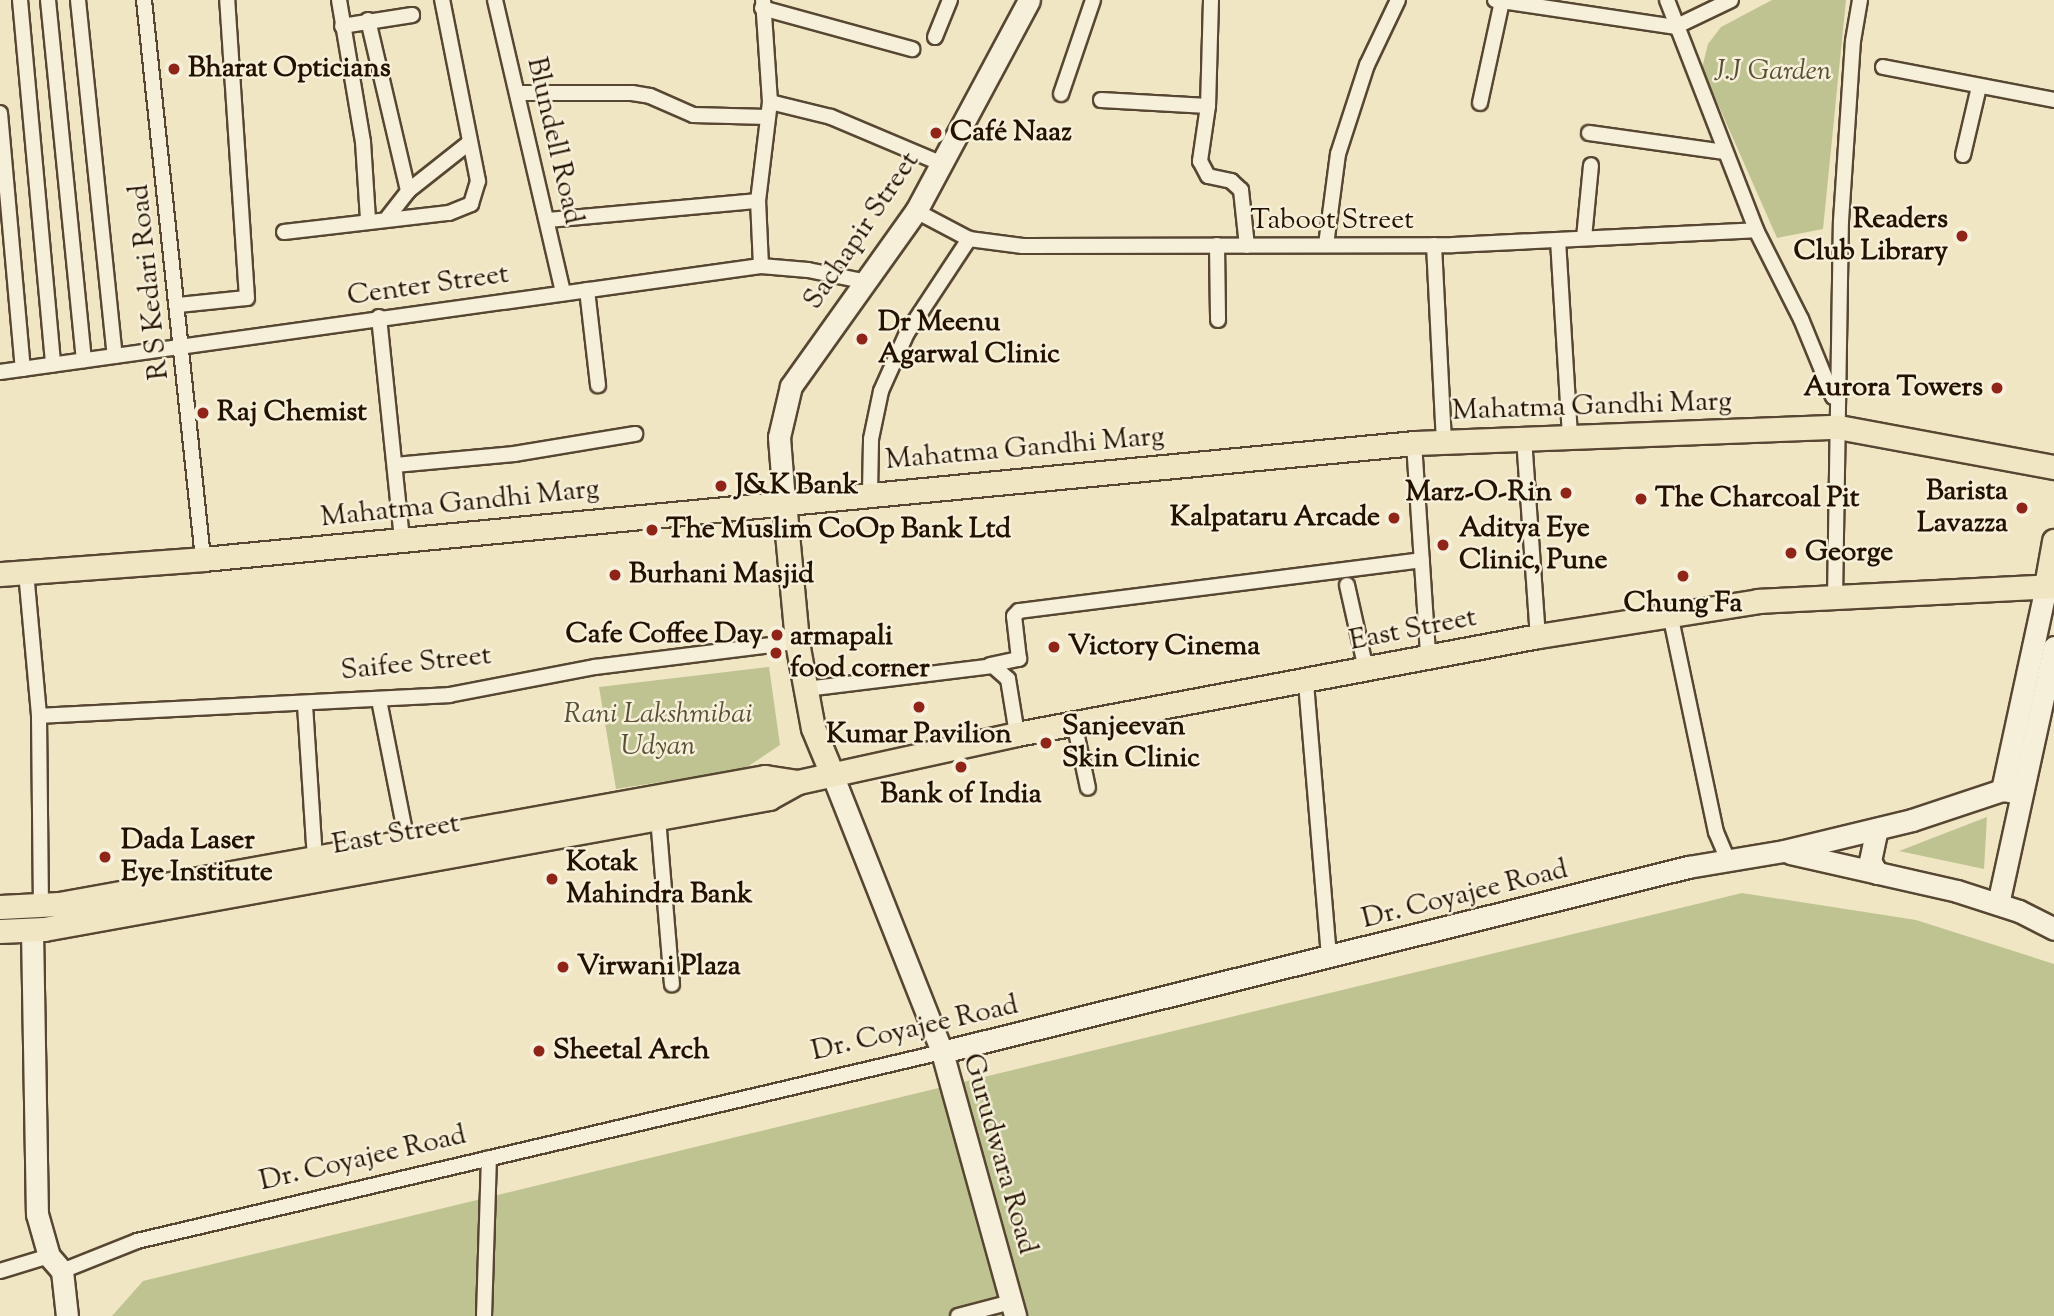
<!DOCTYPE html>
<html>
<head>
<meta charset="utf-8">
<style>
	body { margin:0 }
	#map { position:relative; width:2054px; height:1316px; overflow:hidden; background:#f1e6c4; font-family:"Sorts Mill Goudy",serif }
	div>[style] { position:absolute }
	.green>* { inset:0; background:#bfc391 }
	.roads { filter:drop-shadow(2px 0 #574732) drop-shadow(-2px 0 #574732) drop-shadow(0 2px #574732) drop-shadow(0 -2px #574732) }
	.street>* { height:14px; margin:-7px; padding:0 7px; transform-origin:7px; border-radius:7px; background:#f6efd9 }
	.secondary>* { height:21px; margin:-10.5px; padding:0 10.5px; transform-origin:10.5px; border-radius:10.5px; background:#f6efd9 }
	.primary>* { height:23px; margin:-11.5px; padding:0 11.5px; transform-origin:11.5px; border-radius:11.5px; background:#f1e6c4 }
	.dots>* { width:19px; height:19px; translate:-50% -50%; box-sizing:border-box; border:4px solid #f6efd9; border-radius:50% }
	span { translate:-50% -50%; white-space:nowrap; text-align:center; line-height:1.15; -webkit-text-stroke:5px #f6efd9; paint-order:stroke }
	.poi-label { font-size:28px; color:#241201; font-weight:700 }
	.left { translate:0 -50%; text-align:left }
	.right { translate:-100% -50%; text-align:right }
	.park-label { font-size:28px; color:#5a5033; font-style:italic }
	.street-label { font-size:28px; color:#241201 }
</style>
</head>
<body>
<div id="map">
	<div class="green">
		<div style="clip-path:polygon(1772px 0,1846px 0,1823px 229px,1777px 238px,1702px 68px,1708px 44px,1721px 27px)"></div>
		<div style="clip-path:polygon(769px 667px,780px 745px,744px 769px,616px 789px,599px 687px)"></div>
		<div style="clip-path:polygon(1987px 817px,1984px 869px,1899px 851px)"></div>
		<div style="clip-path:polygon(1742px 893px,1916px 920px,2054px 964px,2054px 1316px,112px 1316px,143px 1281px)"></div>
	</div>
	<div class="roads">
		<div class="street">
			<div style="left:20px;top:0;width:366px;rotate:84.8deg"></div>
			<div style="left:48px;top:0;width:362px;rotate:84.3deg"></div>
			<div style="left:78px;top:0;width:358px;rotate:84.1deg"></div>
			<div style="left:144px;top:0;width:562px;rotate:83.97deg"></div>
			<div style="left:339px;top:0;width:144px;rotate:80.4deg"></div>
			<div style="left:363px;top:142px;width:78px;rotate:86.3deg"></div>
			<div style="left:495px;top:0;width:301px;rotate:76.9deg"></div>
			<div style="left:1211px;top:0;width:106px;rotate:91.6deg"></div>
			<div style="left:1208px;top:106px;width:56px;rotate:98.3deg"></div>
			<div style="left:1200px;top:161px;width:17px;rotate:62deg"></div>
			<div style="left:1208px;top:176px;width:24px;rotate:12deg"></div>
			<div style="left:1231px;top:181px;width:13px;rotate:42deg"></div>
			<div style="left:1241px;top:190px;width:56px;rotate:83.9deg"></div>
			<div style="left:1495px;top:0;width:182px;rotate:8.5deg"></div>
			<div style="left:1675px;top:27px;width:62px;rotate:-25.7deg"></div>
			<div style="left:1667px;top:0;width:247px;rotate:68.8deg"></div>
			<div style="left:1756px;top:230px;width:100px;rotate:63.2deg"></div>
			<div style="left:1801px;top:319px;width:84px;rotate:67.7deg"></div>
			<div style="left:762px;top:8px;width:156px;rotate:15.3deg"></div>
			<div style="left:368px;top:20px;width:176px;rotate:76.8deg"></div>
			<div style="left:342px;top:26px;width:71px;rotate:-8.9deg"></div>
			<div style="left:935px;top:37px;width:40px;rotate:-68deg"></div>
			<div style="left:1883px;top:67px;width:174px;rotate:10.9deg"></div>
			<div style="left:518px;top:93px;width:114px"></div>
			<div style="left:632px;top:93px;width:18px;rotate:9deg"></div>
			<div style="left:650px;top:96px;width:47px;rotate:23.8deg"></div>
			<div style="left:693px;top:115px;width:75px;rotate:1.5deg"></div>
			<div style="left:1061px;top:94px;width:99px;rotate:-71.2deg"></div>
			<div style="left:1101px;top:100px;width:107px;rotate:3.2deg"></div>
			<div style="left:770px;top:102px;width:63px;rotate:13.8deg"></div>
			<div style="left:831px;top:117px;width:121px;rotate:22.9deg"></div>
			<div style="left:1480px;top:103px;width:104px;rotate:-77.8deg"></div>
			<div style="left:0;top:113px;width:257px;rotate:84.9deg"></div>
			<div style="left:1589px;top:133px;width:137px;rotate:8deg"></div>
			<div style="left:1963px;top:155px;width:70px;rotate:-76.8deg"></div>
			<div style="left:916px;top:211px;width:60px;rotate:27.8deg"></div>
			<div style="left:969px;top:239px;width:54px;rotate:7.4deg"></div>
			<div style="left:1023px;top:246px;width:430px;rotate:-0.1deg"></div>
			<div style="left:1453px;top:245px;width:303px;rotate:-2.8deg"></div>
			<div style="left:388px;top:217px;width:33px;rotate:-52deg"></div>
			<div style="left:408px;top:191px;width:79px;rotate:-38.3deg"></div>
			<div style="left:548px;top:220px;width:211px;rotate:-5.2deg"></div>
			<div style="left:284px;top:232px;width:166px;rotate:-6.6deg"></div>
			<div style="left:449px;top:213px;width:24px;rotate:-22deg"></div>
			<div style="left:471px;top:204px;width:24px;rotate:-73deg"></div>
			<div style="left:478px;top:181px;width:185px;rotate:-101.2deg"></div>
			<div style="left:1584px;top:238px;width:73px;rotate:-84.5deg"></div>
			<div style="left:1558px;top:240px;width:196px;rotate:86.5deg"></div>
			<div style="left:1217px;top:245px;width:75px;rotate:89.2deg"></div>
			<div style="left:1326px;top:245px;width:92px;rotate:-82.5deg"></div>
			<div style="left:1338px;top:154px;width:94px;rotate:-72deg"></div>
			<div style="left:1367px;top:65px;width:72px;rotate:-64.5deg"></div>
			<div style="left:1434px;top:245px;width:197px;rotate:87.1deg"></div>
			<div style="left:761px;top:266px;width:65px;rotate:-92.6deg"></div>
			<div style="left:758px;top:201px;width:100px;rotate:-83.1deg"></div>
			<div style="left:770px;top:102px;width:102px;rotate:-93.9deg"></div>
			<div style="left:587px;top:290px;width:96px;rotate:83.4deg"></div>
			<div style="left:178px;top:305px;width:69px;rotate:-5.8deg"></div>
			<div style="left:247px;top:298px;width:299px;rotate:-93.8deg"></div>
			<div style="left:379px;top:317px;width:223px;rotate:84.1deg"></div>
			<div style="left:0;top:372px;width:768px;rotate:-7.93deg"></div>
			<div style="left:761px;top:266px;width:47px;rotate:4.9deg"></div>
			<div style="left:808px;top:270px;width:55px;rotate:11.5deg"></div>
			<div style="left:1524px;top:438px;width:198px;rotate:86deg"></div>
			<div style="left:1414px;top:443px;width:212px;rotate:86.2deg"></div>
			<div style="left:395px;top:465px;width:120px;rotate:-5.3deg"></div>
			<div style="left:514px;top:454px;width:123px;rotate:-9.4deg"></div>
			<div style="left:870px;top:493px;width:54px;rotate:-88.9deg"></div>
			<div style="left:871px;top:439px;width:49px;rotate:-78.2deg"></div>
			<div style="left:881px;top:391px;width:64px;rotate:-65.9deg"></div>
			<div style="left:907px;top:333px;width:113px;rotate:-56.6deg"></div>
			<div style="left:26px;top:572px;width:145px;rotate:84.8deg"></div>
			<div style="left:39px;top:716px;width:189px;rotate:89.4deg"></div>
			<div style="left:1347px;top:585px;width:86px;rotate:77.3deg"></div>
			<div style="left:1835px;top:599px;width:378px;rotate:-89.1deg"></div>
			<div style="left:1841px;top:221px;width:180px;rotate:-86.2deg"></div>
			<div style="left:1853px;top:41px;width:42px;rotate:-80.3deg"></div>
			<div style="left:1670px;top:614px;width:223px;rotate:78.1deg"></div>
			<div style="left:1716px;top:832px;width:30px;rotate:67deg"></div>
			<div style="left:990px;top:665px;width:30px;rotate:-12deg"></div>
			<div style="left:1019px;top:659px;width:43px;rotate:-96.6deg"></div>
			<div style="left:1014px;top:616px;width:7px;rotate:-45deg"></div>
			<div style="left:1019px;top:611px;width:406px;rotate:-7.2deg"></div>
			<div style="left:1306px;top:683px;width:276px;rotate:85.2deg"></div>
			<div style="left:806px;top:689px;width:188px;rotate:-7deg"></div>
			<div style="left:993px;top:666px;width:20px;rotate:41deg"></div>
			<div style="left:1008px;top:679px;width:56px;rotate:80.7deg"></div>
			<div style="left:379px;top:700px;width:144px;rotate:78.8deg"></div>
			<div style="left:305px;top:705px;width:153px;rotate:86.3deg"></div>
			<div style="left:39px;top:716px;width:411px;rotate:-2.9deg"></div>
			<div style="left:449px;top:695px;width:149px;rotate:-10.9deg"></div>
			<div style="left:595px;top:667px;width:204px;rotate:-7.1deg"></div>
			<div style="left:1075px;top:727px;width:62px;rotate:78deg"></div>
			<div style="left:658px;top:818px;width:167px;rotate:85.2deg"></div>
			<div style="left:0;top:1271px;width:51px;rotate:-17deg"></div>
			<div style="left:62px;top:1271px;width:81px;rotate:-21.8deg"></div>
			<div style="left:137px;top:1241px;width:827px;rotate:-13.21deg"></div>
			<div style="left:484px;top:1316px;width:158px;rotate:-88.2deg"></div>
			<div style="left:958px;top:1316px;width:55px;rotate:-14.8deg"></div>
		</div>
		<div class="secondary">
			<div style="left:784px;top:501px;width:64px;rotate:-94.5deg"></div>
			<div style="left:779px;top:437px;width:52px;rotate:-76.8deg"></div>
			<div style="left:791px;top:386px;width:215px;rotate:-54.5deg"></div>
			<div style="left:916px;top:211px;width:239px;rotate:-61.8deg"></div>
			<div style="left:832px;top:774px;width:299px;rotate:68.4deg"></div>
			<div style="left:942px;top:1052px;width:274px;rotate:74.5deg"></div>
			<div style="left:2002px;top:790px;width:209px;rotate:-77.8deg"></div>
			<div style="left:1790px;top:853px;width:171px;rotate:12.8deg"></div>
			<div style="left:1957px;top:891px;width:65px;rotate:17.9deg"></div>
			<div style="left:2019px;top:911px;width:39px;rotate:27deg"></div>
			<div style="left:1877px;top:873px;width:14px;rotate:-120deg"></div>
			<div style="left:1870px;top:861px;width:33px;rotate:-78deg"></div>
			<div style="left:1998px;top:904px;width:263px;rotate:-77.7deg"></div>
			<div style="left:32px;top:930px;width:284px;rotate:89deg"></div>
			<div style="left:37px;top:1214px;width:44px;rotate:74.1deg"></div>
			<div style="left:49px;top:1256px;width:20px;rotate:49deg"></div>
			<div style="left:62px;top:1271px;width:45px;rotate:83.7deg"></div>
			<div style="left:942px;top:1052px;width:769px;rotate:-13.93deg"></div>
			<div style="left:1688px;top:867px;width:97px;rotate:-9.5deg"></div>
			<div style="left:1784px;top:851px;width:132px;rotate:-13.6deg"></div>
			<div style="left:1912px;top:820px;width:95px;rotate:-18.4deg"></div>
			<div style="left:2002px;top:790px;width:18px;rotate:9deg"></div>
		</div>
		<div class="primary">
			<div style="left:784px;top:501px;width:142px;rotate:84.7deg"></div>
			<div style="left:797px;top:642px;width:87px;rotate:79.5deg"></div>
			<div style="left:813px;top:728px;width:50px;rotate:67.6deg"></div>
			<div style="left:0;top:574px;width:204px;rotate:-4.2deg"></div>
			<div style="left:203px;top:559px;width:1217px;rotate:-5.47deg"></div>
			<div style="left:1414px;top:443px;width:424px;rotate:-2.2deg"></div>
			<div style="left:1838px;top:427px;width:220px;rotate:10.5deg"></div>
			<div style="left:2046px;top:586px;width:46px;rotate:-79.9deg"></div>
			<div style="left:0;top:907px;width:59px;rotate:-2.9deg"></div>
			<div style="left:59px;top:904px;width:717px;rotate:-10.2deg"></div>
			<div style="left:765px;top:777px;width:33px;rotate:9deg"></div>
			<div style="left:0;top:931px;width:44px;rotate:-2.6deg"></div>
			<div style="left:44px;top:929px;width:737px;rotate:-10.24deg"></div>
			<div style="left:769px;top:798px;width:33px;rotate:-29deg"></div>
			<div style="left:798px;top:782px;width:224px;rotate:-12.4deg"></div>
			<div style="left:1017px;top:734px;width:530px;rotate:-10.65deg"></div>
			<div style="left:1538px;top:636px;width:223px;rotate:-9deg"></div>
			<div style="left:1758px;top:601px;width:296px;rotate:-2.9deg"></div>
		</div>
	</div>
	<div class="dots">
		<div style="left:174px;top:69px;background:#8f2418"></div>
		<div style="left:936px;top:133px;background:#8f2418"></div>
		<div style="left:1962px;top:236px;background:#8f2418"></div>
		<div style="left:862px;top:339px;background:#8f2418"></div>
		<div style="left:1997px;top:388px;background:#8f2418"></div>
		<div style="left:203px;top:413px;background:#8f2418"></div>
		<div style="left:721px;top:486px;background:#8f2418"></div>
		<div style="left:1566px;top:493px;background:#8f2418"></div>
		<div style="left:1641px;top:499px;background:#8f2418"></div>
		<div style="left:2022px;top:508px;background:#8f2418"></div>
		<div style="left:1394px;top:518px;background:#8f2418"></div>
		<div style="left:652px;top:530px;background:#8f2418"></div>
		<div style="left:1443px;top:545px;background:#8f2418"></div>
		<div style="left:1791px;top:553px;background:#8f2418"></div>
		<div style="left:615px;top:575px;background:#8f2418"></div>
		<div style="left:1683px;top:576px;background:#8f2418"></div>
		<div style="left:777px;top:635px;background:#8f2418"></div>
		<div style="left:1054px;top:647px;background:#8f2418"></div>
		<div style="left:776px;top:653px;background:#8f2418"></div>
		<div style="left:919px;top:707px;background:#8f2418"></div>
		<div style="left:1046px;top:743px;background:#8f2418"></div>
		<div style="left:961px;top:767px;background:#8f2418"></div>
		<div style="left:105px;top:857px;background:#8f2418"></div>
		<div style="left:552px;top:879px;background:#8f2418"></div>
		<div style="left:563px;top:967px;background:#8f2418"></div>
		<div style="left:539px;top:1051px;background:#8f2418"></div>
	</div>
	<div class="poi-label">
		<span class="left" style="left:188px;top:69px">Bharat Opticians</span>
		<span class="left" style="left:950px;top:133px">Café Naaz</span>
		<span class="right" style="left:1948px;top:236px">Readers<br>Club Library</span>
		<span class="left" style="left:878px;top:339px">Dr Meenu<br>Agarwal Clinic</span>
		<span class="right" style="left:1983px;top:388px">Aurora Towers</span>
		<span class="left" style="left:217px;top:413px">Raj Chemist</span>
		<span class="left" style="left:735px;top:486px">J&amp;K Bank</span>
		<span class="right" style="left:2008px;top:508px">Barista<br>Lavazza</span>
		<span class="right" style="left:1552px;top:493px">Marz-O-Rin</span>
		<span class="left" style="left:1655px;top:499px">The Charcoal Pit</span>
		<span class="right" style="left:1380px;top:518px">Kalpataru Arcade</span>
		<span class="left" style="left:1459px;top:545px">Aditya Eye<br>Clinic, Pune</span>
		<span class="left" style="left:666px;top:530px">The Muslim CoOp Bank Ltd</span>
		<span class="left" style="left:1805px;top:553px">George</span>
		<span class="left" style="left:629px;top:575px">Burhani Masjid</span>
		<span style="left:1683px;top:604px">Chung Fa</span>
		<span class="right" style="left:763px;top:635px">Cafe Coffee Day</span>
		<span class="left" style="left:790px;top:653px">armapali<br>food corner</span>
		<span class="left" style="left:1068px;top:647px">Victory Cinema</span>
		<span class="left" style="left:1062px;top:743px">Sanjeevan<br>Skin Clinic</span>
		<span style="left:919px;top:735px">Kumar Pavilion</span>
		<span style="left:961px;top:795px">Bank of India</span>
		<span class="left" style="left:121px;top:857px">Dada Laser<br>Eye Institute</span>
		<span class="left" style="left:566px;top:879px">Kotak<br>Mahindra Bank</span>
		<span class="left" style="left:577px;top:967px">Virwani Plaza</span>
		<span class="left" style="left:553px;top:1051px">Sheetal Arch</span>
	</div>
	<div class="park-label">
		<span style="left:1773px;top:72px">J.J Garden</span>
		<span style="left:658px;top:731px">Rani Lakshmibai<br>Udyan</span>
	</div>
	<div class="street-label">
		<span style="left:554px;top:141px;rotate:77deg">Blundell Road</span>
		<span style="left:1332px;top:221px">Taboot Street</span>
		<span style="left:862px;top:231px;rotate:-56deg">Sachapir Street</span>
		<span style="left:150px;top:282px;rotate:-96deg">R S Kedari Road</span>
		<span style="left:428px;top:286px;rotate:-8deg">Center Street</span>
		<span style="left:1592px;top:407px;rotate:-2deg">Mahatma Gandhi Marg</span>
		<span style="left:1025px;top:449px;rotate:-5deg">Mahatma Gandhi Marg</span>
		<span style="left:460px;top:504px;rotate:-6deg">Mahatma Gandhi Marg</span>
		<span style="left:1413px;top:630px;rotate:-11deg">East Street</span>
		<span style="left:416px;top:664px;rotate:-6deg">Saifee Street</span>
		<span style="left:396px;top:835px;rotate:-10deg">East Street</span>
		<span style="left:1465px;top:895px;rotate:-14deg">Dr. Coyajee Road</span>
		<span style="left:915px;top:1029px;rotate:-13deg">Dr. Coyajee Road</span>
		<span style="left:999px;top:1154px;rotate:74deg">Gurudwara Road</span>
		<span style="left:363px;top:1159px;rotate:-13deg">Dr. Coyajee Road</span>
	</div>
</div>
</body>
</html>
